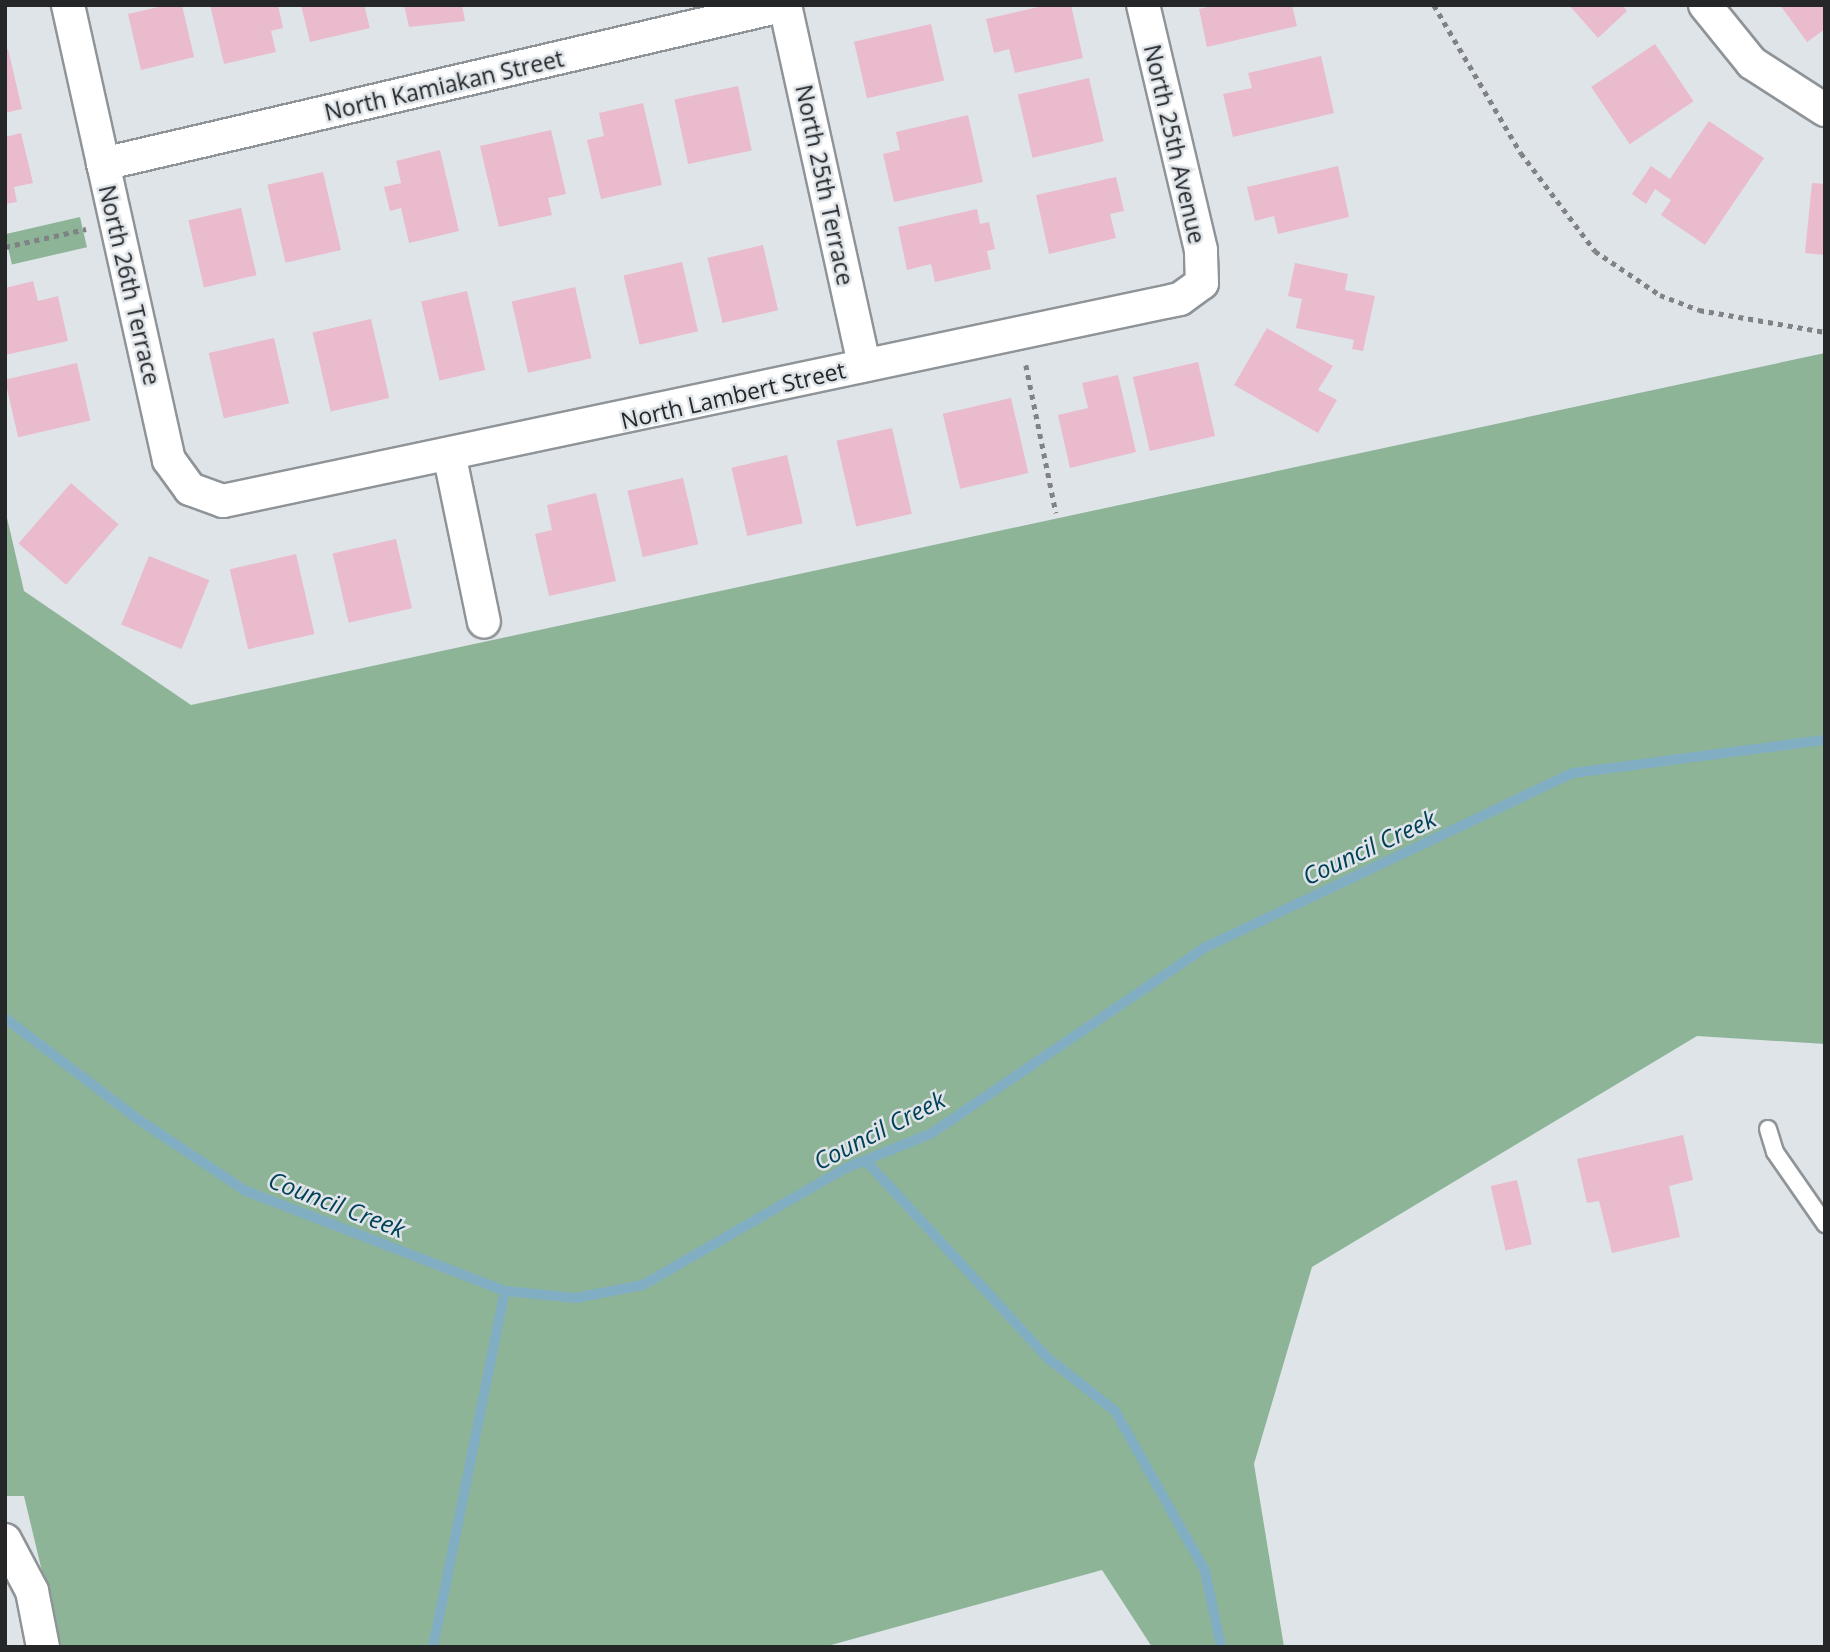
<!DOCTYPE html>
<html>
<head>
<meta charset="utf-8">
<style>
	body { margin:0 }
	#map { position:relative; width:1830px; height:1652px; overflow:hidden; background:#dfe4e9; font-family:"Open Sans",sans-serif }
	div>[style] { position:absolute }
	.forest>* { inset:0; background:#8eb498; transform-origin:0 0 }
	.stream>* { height:10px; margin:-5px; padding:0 5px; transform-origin:5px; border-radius:5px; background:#81aec3 }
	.building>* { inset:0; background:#e9bbcd; transform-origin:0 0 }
	.path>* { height:4.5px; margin-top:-2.25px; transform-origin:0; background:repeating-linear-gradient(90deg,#7f8386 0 5px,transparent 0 10px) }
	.roads { filter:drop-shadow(2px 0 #8f9498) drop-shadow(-2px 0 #8f9498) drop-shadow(0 2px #8f9498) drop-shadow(0 -2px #8f9498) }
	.service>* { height:16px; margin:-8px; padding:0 8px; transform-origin:8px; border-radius:8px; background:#fff }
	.minor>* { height:32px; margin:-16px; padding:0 16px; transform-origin:16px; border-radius:16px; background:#fff }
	span { translate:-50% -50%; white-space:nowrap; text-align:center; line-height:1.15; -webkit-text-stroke:5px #dfe4e9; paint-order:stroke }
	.street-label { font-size:23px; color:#242628 }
	.water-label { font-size:24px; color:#004157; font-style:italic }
	.frame { position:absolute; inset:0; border:7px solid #242628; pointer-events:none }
</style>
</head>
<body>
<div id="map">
	<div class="forest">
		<div style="left:80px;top:217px;width:31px;height:77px;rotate:77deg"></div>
		<div style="clip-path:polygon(1825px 353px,1825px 1044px,1697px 1036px,1312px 1267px,1254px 1464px,1284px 1647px,1152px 1647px,1102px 1570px,824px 1647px,60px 1647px,24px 1496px,5px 1496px,5px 509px,24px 591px,191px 705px)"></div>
	</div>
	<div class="stream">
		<div style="left:5px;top:1018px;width:168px;rotate:37.3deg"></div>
		<div style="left:139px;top:1120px;width:128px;rotate:33.6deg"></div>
		<div style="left:246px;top:1191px;width:278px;rotate:21.1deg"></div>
		<div style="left:505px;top:1291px;width:71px;rotate:5.6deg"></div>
		<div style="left:576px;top:1298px;width:68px;rotate:-11deg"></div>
		<div style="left:643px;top:1285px;width:234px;rotate:-30deg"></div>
		<div style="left:846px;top:1168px;width:93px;rotate:-22.1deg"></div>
		<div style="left:932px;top:1133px;width:329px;rotate:-34.2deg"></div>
		<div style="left:1204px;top:948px;width:408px;rotate:-25.4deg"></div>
		<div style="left:1573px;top:773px;width:254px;rotate:-7.5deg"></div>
		<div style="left:866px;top:1161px;width:270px;rotate:47.3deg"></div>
		<div style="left:1049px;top:1359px;width:84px;rotate:38.2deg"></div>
		<div style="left:1115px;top:1411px;width:184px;rotate:60.6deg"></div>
		<div style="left:1205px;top:1571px;width:78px;rotate:78.1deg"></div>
		<div style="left:433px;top:1647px;width:363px;rotate:-78.6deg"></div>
	</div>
	<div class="building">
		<div style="clip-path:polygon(167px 5px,182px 5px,194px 57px,141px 70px,128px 14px)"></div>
		<div style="clip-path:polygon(210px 5px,278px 5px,283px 28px,271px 31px,276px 52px,224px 64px)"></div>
		<div style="clip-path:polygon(301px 5px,364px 5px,370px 28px,310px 42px)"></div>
		<div style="clip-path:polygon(404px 5px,462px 5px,465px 21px,409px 27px)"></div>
		<div style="clip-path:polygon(1047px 5px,1071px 5px,1083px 58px,1015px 73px,1009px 49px,994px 53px,986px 19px)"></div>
		<div style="clip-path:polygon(1216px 5px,1292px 5px,1297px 26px,1207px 47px,1199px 9px)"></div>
		<div style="clip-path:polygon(1569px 5px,1622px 5px,1627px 11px,1598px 38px)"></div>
		<div style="clip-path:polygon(1780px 5px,1825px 5px,1825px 29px,1807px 42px)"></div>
		<div style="left:931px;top:24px;width:58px;height:79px;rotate:77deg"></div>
		<div style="left:1655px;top:44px;width:69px;height:77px;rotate:56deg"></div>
		<div style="clip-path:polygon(8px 49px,22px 109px,5px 113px,5px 50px)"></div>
		<div style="clip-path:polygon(1321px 56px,1334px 113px,1233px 137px,1223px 94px,1252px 88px,1248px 73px)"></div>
		<div style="left:1089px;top:78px;width:65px;height:73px;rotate:77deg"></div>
		<div style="left:738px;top:86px;width:66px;height:65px;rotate:78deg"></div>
		<div style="clip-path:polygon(643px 103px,662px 185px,601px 199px,587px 140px,604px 136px,599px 113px)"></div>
		<div style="clip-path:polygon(968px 115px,983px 182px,894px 202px,883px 154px,900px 150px,896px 132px)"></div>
		<div style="clip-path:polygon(1709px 121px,1764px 158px,1705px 245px,1661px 215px,1671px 200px,1655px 189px,1646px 204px,1632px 194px,1651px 166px,1670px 179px)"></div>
		<div style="clip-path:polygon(551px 130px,566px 194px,548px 198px,552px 215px,499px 227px,480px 146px)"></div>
		<div style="clip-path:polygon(21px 133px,33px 183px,14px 187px,17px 202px,5px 204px,5px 137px)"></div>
		<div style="clip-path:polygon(440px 150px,459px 231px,409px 243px,401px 208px,390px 211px,384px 187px,401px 183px,396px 161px)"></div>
		<div style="clip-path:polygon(1338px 166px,1349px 217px,1278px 234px,1274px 216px,1255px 221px,1247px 187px)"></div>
		<div style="left:323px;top:172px;width:80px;height:57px;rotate:77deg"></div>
		<div style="clip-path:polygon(1116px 177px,1124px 211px,1110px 214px,1116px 238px,1049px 254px,1036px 195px)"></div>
		<div style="clip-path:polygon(1812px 183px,1825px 184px,1825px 255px,1805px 253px)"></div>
		<div style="left:241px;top:208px;width:69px;height:54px;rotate:77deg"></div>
		<div style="clip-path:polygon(977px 209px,980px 224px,989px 222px,995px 249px,987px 251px,991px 269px,935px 282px,931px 264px,907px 270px,898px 227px)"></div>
		<div style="left:763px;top:245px;width:67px;height:57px;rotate:77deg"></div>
		<div style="left:682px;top:262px;width:71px;height:60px;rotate:77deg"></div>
		<div style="clip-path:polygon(1295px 263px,1348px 274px,1345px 290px,1375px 296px,1363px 351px,1352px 349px,1354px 340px,1296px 328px,1302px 299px,1288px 296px)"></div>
		<div style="clip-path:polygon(33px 281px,38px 301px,58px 296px,68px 341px,5px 355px,5px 288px)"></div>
		<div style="left:575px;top:287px;width:73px;height:65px;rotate:77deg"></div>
		<div style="left:467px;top:291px;width:81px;height:47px;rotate:77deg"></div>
		<div style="left:371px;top:319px;width:81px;height:60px;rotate:77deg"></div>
		<div style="clip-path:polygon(1267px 328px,1333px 366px,1318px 390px,1337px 400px,1318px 433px,1234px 385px)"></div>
		<div style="left:274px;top:338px;width:67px;height:67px;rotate:77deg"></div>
		<div style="left:1198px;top:362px;width:76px;height:67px;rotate:77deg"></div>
		<div style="left:77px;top:363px;width:59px;height:74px;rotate:77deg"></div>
		<div style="clip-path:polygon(1118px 375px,1136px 452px,1070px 468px,1058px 415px,1088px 408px,1082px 383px)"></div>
		<div style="left:1011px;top:398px;width:77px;height:70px;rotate:77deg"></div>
		<div style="left:892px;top:428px;width:88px;height:57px;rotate:77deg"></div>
		<div style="left:787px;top:455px;width:70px;height:57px;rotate:77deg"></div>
		<div style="left:683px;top:478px;width:68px;height:57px;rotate:77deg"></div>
		<div style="left:71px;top:483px;width:63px;height:80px;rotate:41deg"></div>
		<div style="clip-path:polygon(596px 493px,616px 581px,549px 596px,535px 534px,552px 530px,547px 505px)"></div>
		<div style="left:396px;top:539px;width:71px;height:65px;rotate:77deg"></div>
		<div style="left:296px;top:554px;width:82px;height:68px;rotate:77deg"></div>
		<div style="left:149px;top:556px;width:65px;height:74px;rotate:22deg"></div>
		<div style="clip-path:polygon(1683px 1135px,1693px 1180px,1669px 1186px,1680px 1237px,1612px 1253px,1599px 1201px,1587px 1203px,1577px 1159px)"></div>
		<div style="left:1517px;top:1180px;width:66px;height:27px;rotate:77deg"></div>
	</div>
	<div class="path">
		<div style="left:1434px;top:5px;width:172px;rotate:59.6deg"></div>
		<div style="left:1521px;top:153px;width:123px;rotate:52.9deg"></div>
		<div style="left:1595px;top:251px;width:78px;rotate:34.1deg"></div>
		<div style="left:1660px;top:295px;width:42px;rotate:21deg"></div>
		<div style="left:1699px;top:310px;width:128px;rotate:9.9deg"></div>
		<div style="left:5px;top:247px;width:83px;rotate:-12.5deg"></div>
		<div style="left:1026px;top:365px;width:151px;rotate:78.5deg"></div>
	</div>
	<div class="roads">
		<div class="service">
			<div style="left:1768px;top:1129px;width:24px;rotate:73deg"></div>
			<div style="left:1775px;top:1152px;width:88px;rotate:55.2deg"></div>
		</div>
		<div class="minor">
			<div style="left:68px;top:5px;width:466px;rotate:77.5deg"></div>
			<div style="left:169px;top:460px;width:36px;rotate:54deg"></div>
			<div style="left:190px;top:489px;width:35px;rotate:20deg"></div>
			<div style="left:223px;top:501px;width:978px;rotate:-11.92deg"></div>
			<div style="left:1180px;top:299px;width:27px;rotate:-36deg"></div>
			<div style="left:1202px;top:283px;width:33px;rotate:-92deg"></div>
			<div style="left:1201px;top:250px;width:252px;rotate:-103.3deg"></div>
			<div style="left:1705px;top:5px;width:75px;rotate:51deg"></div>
			<div style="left:1752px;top:63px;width:87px;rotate:32.8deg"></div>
			<div style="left:103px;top:164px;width:700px;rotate:-13.12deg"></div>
			<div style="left:785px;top:5px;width:369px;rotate:77.6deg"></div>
			<div style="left:450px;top:458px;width:167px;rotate:78.3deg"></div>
			<div style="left:5px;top:1540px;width:58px;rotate:62.1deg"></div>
			<div style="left:32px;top:1591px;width:57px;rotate:78.9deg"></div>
		</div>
	</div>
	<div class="street-label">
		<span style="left:444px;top:85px;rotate:-13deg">North Kamiakan Street</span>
		<span style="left:1175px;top:144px;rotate:77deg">North 25th Avenue</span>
		<span style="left:825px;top:185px;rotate:78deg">North 25th Terrace</span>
		<span style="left:130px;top:285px;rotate:77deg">North 26th Terrace</span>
		<span style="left:733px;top:395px;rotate:-13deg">North Lambert Street</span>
	</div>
	<div class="water-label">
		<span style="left:1369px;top:847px;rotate:-25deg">Council Creek</span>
		<span style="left:879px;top:1130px;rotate:-27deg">Council Creek</span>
		<span style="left:337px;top:1204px;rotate:21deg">Council Creek</span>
	</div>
	<div class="frame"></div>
</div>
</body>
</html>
